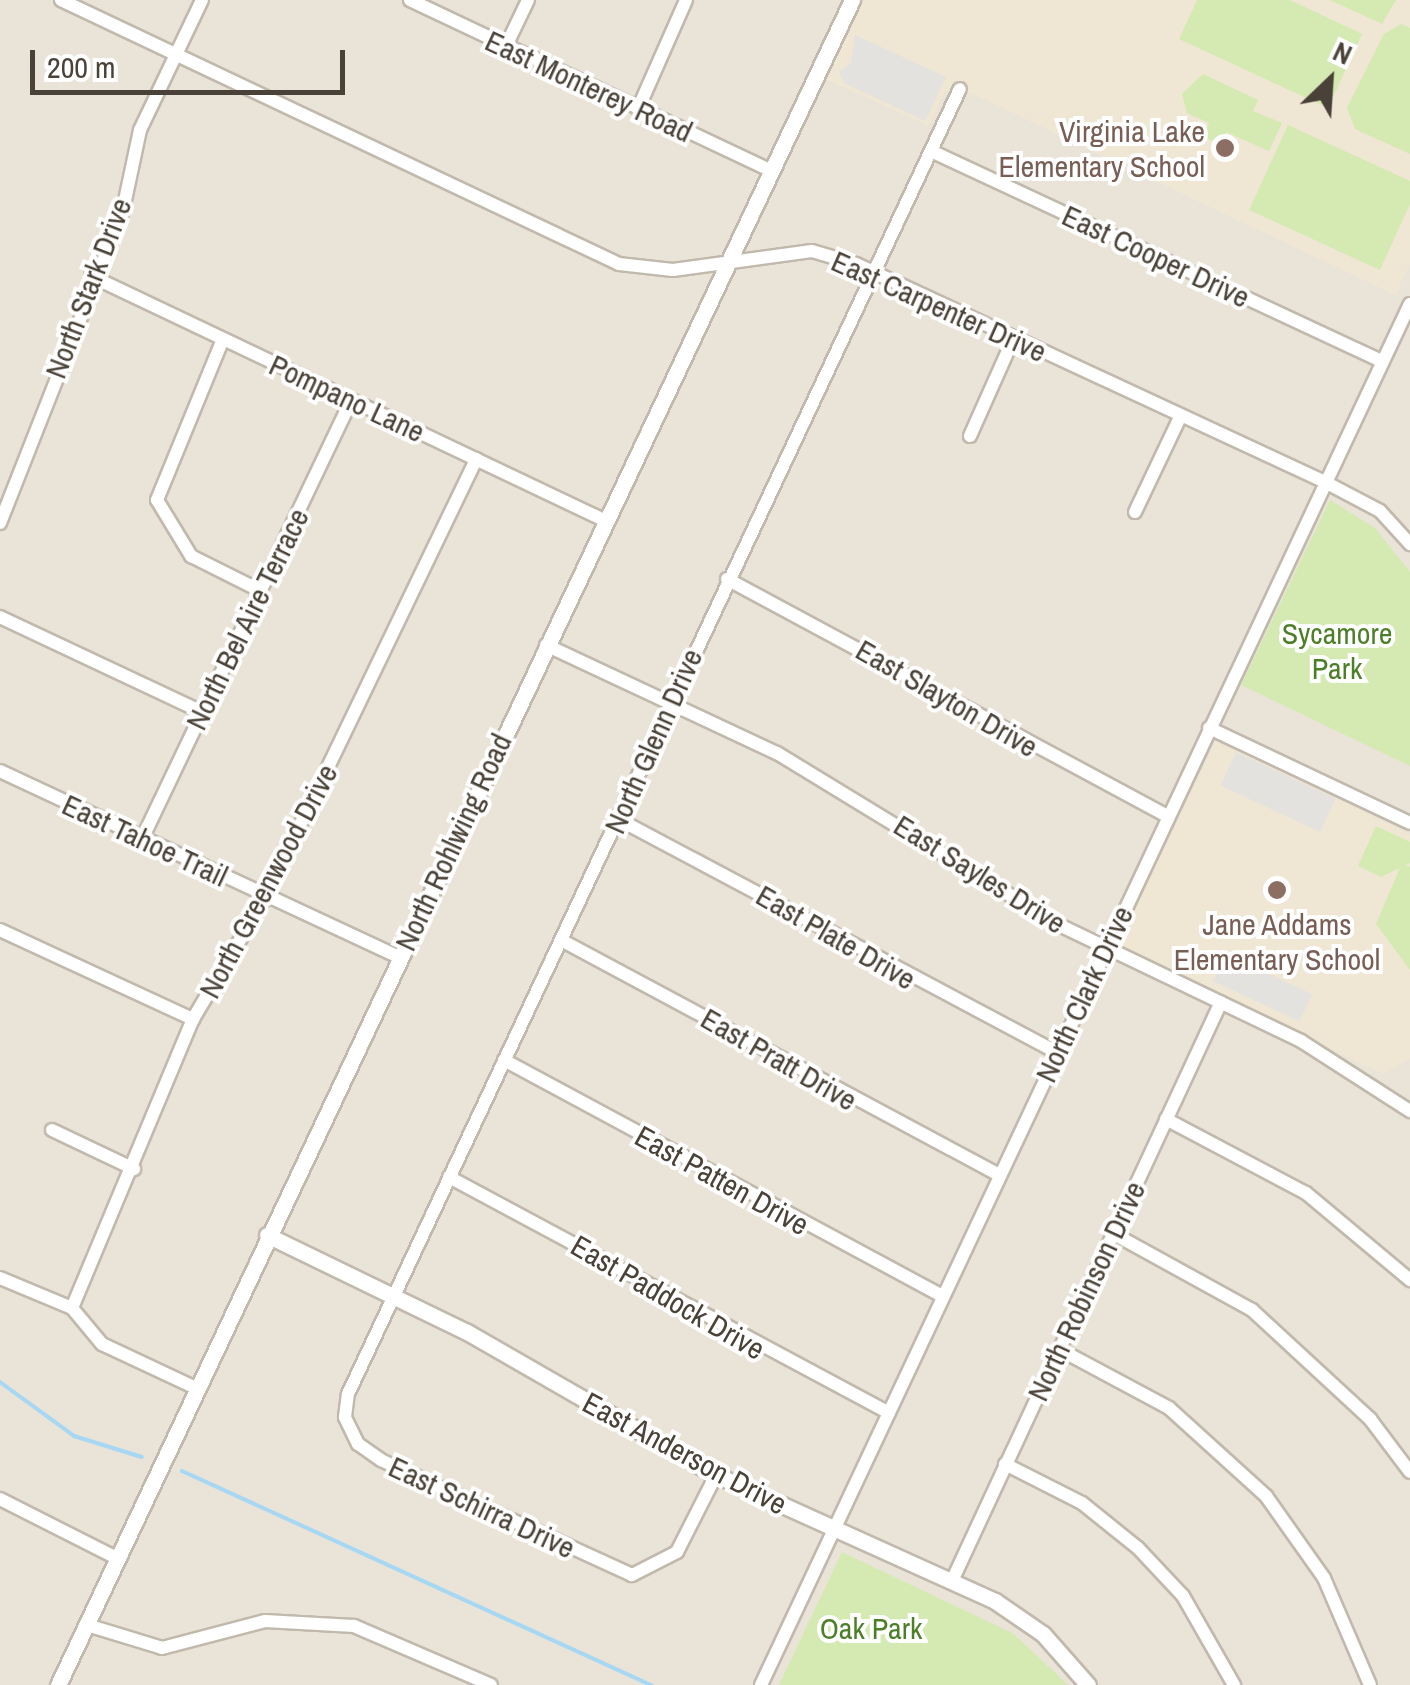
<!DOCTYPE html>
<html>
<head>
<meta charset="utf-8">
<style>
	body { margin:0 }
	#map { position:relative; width:1410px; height:1685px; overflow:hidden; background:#f5f1ea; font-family:"Archivo Narrow",sans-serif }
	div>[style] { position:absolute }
	.residential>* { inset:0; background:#eae3d8; transform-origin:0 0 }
	.education>* { inset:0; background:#efe6d4 }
	.green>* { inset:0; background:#d4eab2 }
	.parking>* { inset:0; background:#e4e2df; transform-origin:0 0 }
	.stream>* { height:4px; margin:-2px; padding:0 2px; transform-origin:2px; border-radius:2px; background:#a6d7f3 }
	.roads { filter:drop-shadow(2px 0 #c1b9ac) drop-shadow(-2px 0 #c1b9ac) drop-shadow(0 2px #c1b9ac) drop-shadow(0 -2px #c1b9ac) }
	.minor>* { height:12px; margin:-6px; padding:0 6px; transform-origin:6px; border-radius:6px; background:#fff }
	.tertiary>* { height:15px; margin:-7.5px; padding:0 7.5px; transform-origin:7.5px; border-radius:7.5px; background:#fff }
	.dots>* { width:28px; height:28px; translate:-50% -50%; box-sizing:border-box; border:5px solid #fff; border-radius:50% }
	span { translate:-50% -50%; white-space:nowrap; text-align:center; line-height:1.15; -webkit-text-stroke:8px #fff; paint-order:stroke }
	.street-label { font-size:30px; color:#4a4238 }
	.education-label { font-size:30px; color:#785e54 }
	.right { translate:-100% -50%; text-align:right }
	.park-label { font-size:30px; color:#4d7f28 }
	.north { position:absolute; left:1280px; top:30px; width:100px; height:100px; -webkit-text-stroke:8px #fff; paint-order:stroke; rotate:25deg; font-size:28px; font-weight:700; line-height:40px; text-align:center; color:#4a4238 }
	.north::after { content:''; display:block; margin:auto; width:35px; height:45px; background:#4a4238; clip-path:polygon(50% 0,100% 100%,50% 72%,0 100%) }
	.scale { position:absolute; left:30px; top:50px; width:315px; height:45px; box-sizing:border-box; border:5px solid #4a4238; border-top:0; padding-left:12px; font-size:30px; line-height:35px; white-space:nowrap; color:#4a4238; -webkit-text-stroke:8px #fff; paint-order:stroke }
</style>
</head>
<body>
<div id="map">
	<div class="residential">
		<div style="left:0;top:0;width:1410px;height:1685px"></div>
	</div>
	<div class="education">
		<div style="clip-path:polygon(858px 0,1410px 0,1410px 264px,1395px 295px,973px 94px,945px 91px,929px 126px,821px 77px)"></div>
		<div style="clip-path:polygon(1217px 739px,1410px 834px,1410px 1059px,1383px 1074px,1117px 946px)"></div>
	</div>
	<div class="green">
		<div style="clip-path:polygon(1197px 0,1290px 0,1362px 34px,1328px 108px,1179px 39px)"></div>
		<div style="clip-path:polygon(1330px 0,1396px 0,1382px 24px)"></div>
		<div style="clip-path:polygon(1401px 24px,1410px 28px,1410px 154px,1355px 129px,1347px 108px,1384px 34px)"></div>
		<div style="clip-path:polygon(1203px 74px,1258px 100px,1253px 111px,1282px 123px,1269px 151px,1226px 132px,1219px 144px,1203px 137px,1209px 123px,1187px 113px,1182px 94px)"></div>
		<div style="clip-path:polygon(1288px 125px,1410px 181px,1410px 204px,1380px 270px,1249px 210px)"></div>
		<div style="clip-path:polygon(1330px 500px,1375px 528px,1410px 572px,1410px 766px,1241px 685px)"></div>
		<div style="clip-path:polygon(1376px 826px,1410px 842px,1410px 863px,1381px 877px,1358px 866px)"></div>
		<div style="clip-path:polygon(1402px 863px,1410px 867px,1410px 970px,1376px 924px)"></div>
		<div style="clip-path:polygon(842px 1552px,1014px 1634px,1068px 1685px,779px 1685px)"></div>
	</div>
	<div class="parking">
		<div style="clip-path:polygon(855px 35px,946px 77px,925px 121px,844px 83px,839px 71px,851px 63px)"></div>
		<div style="left:1236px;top:752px;width:110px;height:37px;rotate:25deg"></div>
		<div style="left:1226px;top:954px;width:95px;height:30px;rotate:25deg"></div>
	</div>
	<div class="stream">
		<div style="left:0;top:1382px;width:92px;rotate:36.1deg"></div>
		<div style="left:74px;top:1436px;width:71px;rotate:17.2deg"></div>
		<div style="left:182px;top:1471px;width:516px;rotate:24.53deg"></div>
	</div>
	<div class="roads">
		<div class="minor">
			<div style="left:61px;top:0;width:617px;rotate:25.32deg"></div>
			<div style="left:619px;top:264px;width:54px;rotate:6.3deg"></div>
			<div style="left:673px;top:270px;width:140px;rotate:-7.8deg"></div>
			<div style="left:812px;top:251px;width:46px;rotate:16.5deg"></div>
			<div style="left:856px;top:264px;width:517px;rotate:24.93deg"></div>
			<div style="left:1325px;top:482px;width:62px;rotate:27.8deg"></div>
			<div style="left:1380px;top:511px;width:45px;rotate:47.7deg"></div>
			<div style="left:410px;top:0;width:397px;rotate:25.3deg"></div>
			<div style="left:506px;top:46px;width:51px;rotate:-64.4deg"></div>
			<div style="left:638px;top:109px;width:119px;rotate:-66.2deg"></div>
			<div style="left:931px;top:151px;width:497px;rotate:25deg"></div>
			<div style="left:91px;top:276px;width:568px;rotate:25.44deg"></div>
			<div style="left:223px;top:339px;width:174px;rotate:112.3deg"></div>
			<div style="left:157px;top:500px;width:66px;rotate:58.7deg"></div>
			<div style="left:191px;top:556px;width:78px;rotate:26.6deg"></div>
			<div style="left:970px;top:436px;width:108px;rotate:-66deg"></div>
			<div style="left:1135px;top:512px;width:107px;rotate:-64.6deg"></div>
			<div style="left:0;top:523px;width:336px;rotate:-68.5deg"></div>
			<div style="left:123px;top:210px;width:82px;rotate:-78deg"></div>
			<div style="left:140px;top:130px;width:144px;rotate:-64.5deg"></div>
			<div style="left:727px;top:579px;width:500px;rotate:28.3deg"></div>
			<div style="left:0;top:617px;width:223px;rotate:25.2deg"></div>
			<div style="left:546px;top:645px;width:255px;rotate:25.1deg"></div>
			<div style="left:777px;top:753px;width:326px;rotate:31.4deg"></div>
			<div style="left:1055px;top:923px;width:273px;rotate:25.6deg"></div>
			<div style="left:1301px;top:1041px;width:130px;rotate:32.7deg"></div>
			<div style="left:1209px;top:728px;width:222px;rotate:25.3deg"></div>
			<div style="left:0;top:771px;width:440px;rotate:25deg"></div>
			<div style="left:618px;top:819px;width:497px;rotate:28deg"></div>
			<div style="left:142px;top:839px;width:486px;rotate:-64.5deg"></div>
			<div style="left:0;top:930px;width:213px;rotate:24.8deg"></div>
			<div style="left:561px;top:940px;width:497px;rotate:28.2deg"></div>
			<div style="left:504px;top:1060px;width:498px;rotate:28.3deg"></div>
			<div style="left:1166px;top:1119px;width:158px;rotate:27.9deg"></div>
			<div style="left:1306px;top:1193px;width:136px;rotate:39.9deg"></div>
			<div style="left:52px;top:1130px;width:91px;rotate:25.4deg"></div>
			<div style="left:449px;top:1177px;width:499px;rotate:28.2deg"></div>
			<div style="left:1112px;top:1233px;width:160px;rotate:28.8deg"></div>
			<div style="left:1252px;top:1310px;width:161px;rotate:42.7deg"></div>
			<div style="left:1370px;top:1419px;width:66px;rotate:53deg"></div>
			<div style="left:0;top:1278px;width:78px;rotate:22.6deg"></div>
			<div style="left:72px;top:1308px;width:47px;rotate:50.2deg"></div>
			<div style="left:102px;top:1344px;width:104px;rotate:25.1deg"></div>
			<div style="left:72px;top:1308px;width:313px;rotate:-67.3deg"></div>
			<div style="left:193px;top:1019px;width:143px;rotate:-59.3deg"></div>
			<div style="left:266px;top:896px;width:485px;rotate:-64.3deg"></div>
			<div style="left:1059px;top:1349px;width:125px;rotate:28.2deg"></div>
			<div style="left:1169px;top:1408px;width:131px;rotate:42.2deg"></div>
			<div style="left:1266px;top:1496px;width:100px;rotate:54.7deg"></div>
			<div style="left:1324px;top:1578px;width:116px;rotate:66.7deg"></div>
			<div style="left:1005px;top:1464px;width:86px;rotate:26.9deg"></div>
			<div style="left:1082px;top:1503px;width:72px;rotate:38.8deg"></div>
			<div style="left:1138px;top:1548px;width:66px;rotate:46.8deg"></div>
			<div style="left:1183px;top:1596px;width:103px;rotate:60.2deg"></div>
			<div style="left:716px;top:1475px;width:86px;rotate:116.9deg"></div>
			<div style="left:677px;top:1552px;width:51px;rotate:152.9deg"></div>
			<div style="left:632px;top:1575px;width:276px;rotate:-155.4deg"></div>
			<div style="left:381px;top:1460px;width:28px;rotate:-145deg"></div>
			<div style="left:358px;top:1444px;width:30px;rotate:-116deg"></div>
			<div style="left:345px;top:1417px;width:23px;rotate:-83deg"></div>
			<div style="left:348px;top:1394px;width:1441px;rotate:-64.88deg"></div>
			<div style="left:0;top:1499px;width:131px;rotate:26.8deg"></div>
			<div style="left:952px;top:1581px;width:638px;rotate:-65.08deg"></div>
			<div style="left:87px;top:1625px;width:78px;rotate:17deg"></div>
			<div style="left:162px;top:1648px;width:106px;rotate:-14.7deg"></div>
			<div style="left:265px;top:1621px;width:89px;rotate:3.2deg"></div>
			<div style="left:354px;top:1626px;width:149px;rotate:23.3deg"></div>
			<div style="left:761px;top:1685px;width:1526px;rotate:-64.83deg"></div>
		</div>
		<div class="tertiary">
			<div style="left:267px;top:1235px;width:222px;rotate:25.9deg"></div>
			<div style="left:467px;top:1332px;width:287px;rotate:29.9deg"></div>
			<div style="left:716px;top:1475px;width:306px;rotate:24.3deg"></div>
			<div style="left:995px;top:1601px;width:58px;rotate:34.5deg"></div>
			<div style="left:1043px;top:1634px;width:68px;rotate:48.6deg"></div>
			<div style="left:58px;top:1685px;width:1863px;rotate:-64.77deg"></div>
		</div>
	</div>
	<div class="dots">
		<div style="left:1225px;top:148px;background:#8d6e63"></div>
		<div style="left:1277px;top:890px;background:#8d6e63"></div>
	</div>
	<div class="street-label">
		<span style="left:589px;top:86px;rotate:25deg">East Monterey Road</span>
		<span style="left:1156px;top:256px;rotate:25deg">East Cooper Drive</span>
		<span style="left:88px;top:288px;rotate:-69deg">North Stark Drive</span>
		<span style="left:939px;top:306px;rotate:24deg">East Carpenter Drive</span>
		<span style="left:347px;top:398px;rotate:25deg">Pompano Lane</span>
		<span style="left:247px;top:619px;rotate:-64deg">North Bel Aire Terrace</span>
		<span style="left:947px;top:698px;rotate:30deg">East Slayton Drive</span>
		<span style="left:653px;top:741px;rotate:-66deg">North Glenn Drive</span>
		<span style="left:145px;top:840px;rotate:25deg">East Tahoe Trail</span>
		<span style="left:453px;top:842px;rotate:-65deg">North Rohlwing Road</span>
		<span style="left:980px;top:874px;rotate:32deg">East Sayles Drive</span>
		<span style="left:268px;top:881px;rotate:-62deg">North Greenwood Drive</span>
		<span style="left:836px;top:937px;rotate:30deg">East Plate Drive</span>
		<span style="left:1084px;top:994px;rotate:-65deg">North Clark Drive</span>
		<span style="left:779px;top:1059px;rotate:30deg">East Pratt Drive</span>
		<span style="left:722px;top:1180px;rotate:29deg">East Patten Drive</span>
		<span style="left:1086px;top:1291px;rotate:-65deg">North Robinson Drive</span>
		<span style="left:668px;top:1297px;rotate:30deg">East Paddock Drive</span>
		<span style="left:685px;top:1453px;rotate:28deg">East Anderson Drive</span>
		<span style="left:482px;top:1507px;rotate:25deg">East Schirra Drive</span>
	</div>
	<div class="education-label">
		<span class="right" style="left:1205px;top:148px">Virginia Lake<br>Elementary School</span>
		<span style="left:1277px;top:941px">Jane Addams<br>Elementary School</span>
	</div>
	<div class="park-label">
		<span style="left:1337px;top:650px">Sycamore<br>Park</span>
		<span style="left:871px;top:1628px">Oak Park</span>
	</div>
	<div class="north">N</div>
	<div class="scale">200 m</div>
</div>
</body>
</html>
